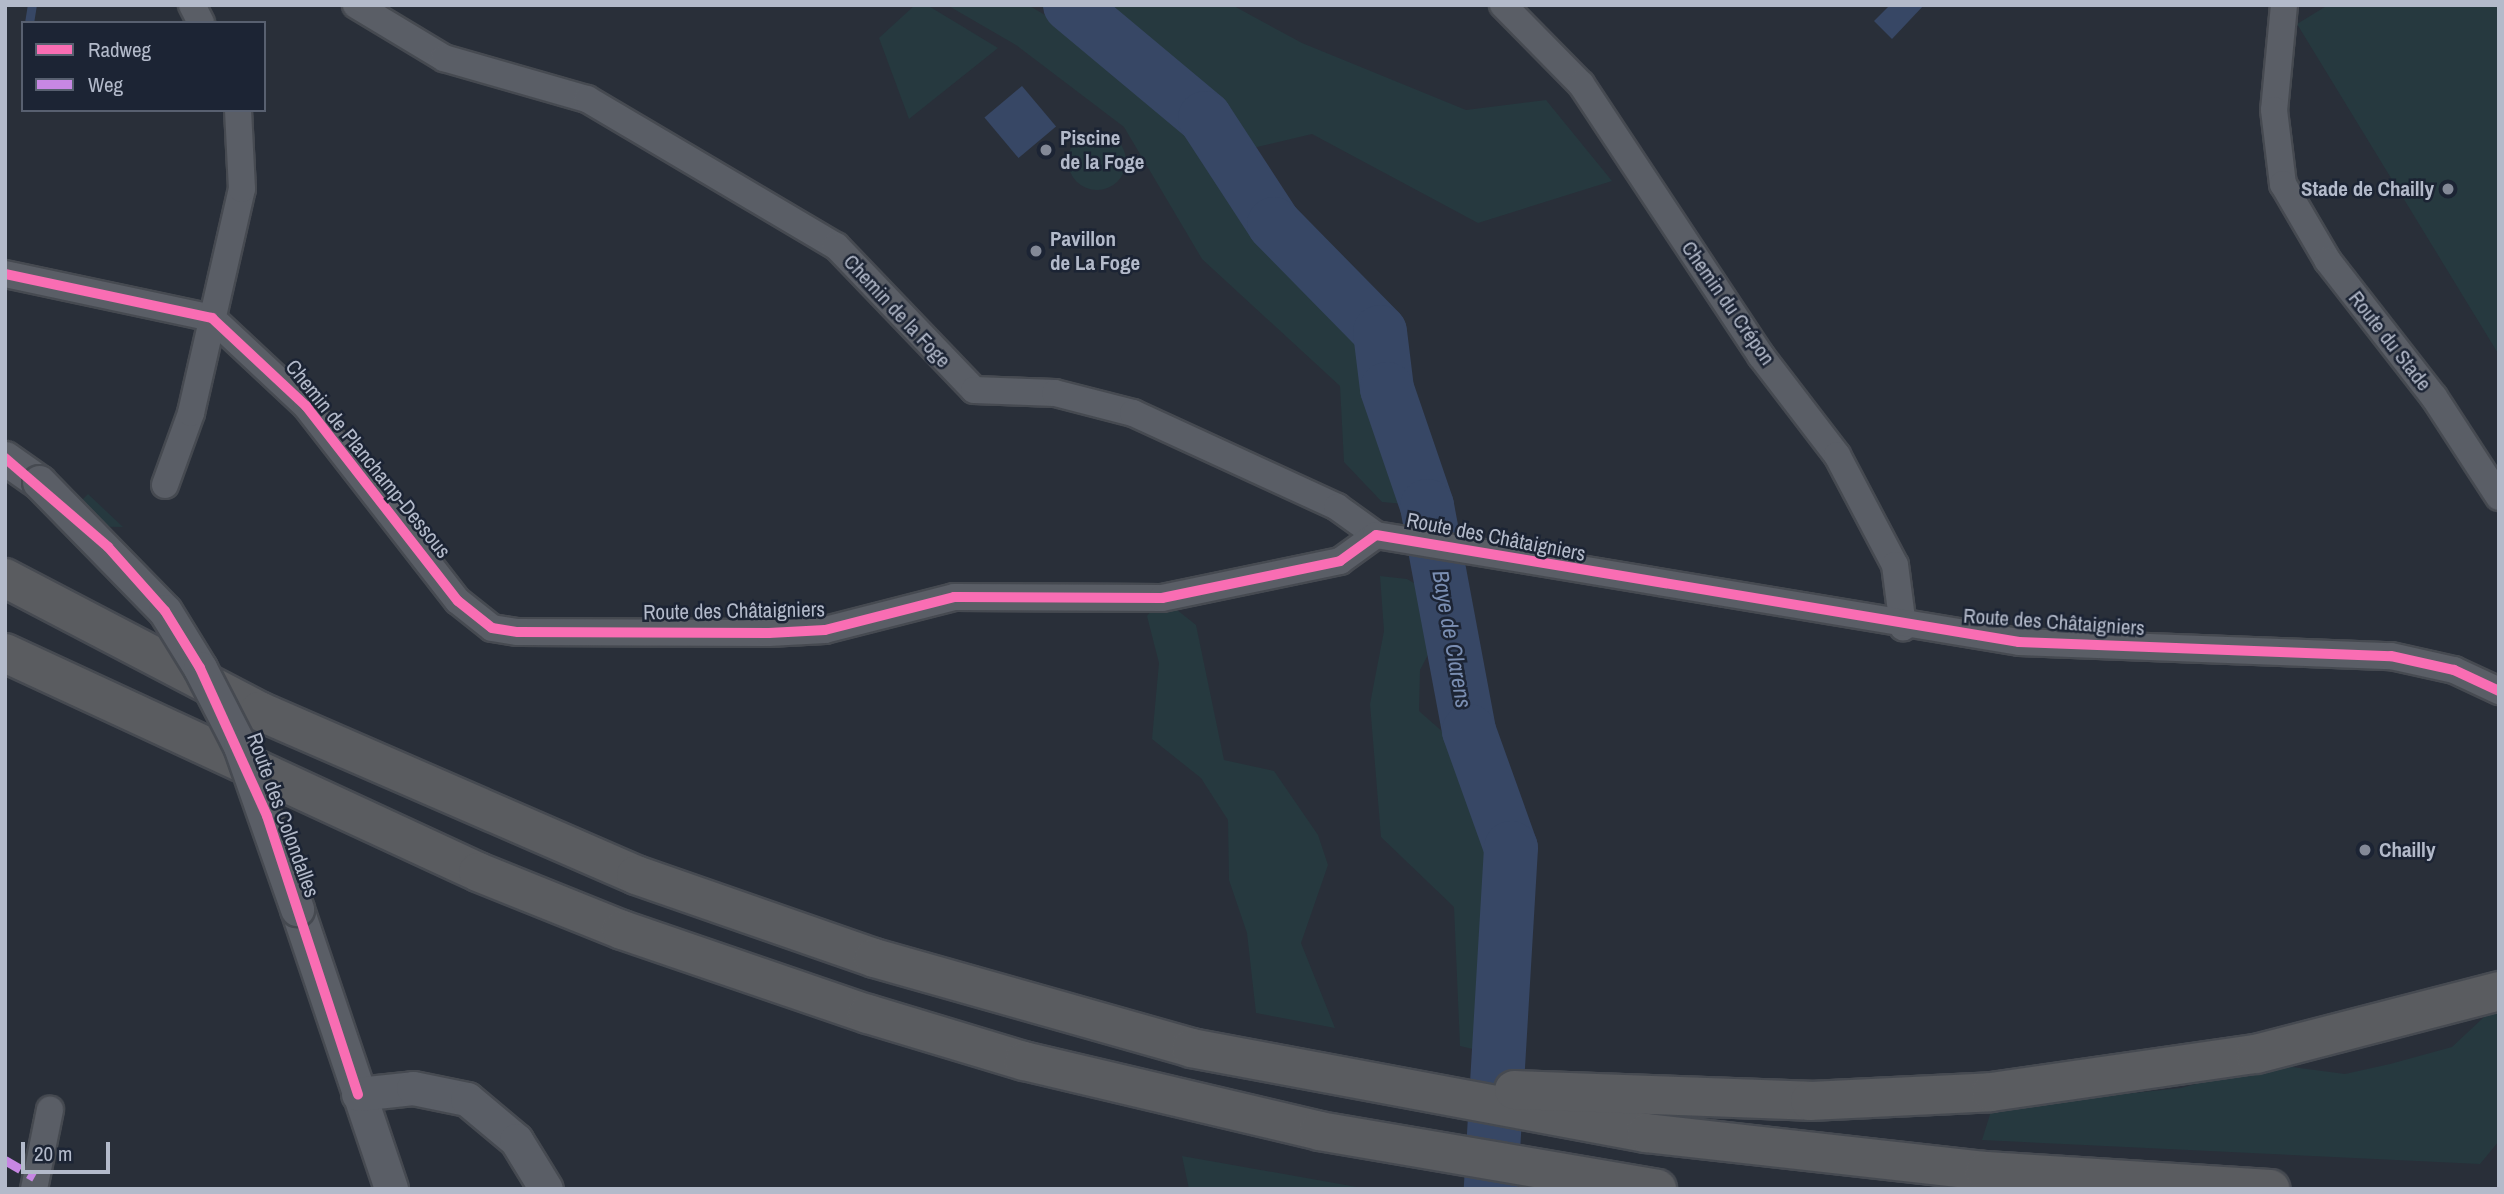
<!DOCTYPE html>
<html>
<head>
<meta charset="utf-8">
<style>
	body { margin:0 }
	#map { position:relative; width:2504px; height:1194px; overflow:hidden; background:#292f39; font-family:"Archivo Narrow",sans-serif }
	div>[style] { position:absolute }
	.green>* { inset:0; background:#26393f }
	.round { border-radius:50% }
	.water>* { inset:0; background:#374765; transform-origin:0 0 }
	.stream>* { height:9px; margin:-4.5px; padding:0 4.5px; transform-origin:4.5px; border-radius:4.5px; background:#374765 }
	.river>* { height:54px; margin:-27px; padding:0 27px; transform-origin:27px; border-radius:27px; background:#374765 }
	.roads { filter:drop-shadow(2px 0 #464a51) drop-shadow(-2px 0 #464a51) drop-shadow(0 2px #464a51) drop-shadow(0 -2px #464a51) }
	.minor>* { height:26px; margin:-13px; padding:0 13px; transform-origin:13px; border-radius:13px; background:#5a5e66 }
	.tertiary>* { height:33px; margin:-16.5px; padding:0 16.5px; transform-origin:16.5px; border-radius:16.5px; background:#5a5e66 }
	.motorway>* { height:38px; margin:-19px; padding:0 19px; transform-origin:19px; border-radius:19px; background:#5a5c60 }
	.bridges { filter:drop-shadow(2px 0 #464a51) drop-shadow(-2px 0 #464a51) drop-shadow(0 2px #464a51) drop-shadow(0 -2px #464a51) }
	.tertiary-bridge>* { height:33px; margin:-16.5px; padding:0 16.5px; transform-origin:16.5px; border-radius:16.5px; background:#5a5e66 }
	.quiet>* { height:9px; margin-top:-4.5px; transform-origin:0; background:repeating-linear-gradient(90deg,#c787e3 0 18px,transparent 0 27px) }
	.cycleway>* { height:10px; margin:-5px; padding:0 5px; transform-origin:5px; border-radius:5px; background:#f96db3 }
	.dots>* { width:19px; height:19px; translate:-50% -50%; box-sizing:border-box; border:4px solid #1c2434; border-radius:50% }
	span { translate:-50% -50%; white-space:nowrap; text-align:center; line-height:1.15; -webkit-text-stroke:5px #1c2434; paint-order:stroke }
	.poi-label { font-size:21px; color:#b3baca; font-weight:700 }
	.left { translate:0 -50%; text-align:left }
	.right { translate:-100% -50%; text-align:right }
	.street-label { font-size:21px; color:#b3baca }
	.water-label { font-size:23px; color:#7a8eb2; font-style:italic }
	.frame { position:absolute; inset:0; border:7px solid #b3baca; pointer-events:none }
	.legend { position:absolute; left:21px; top:21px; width:245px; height:91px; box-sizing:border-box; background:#1c2434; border:2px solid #586070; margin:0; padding:9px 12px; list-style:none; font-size:21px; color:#b3baca }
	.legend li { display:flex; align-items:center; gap:14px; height:35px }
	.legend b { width:35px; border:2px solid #586070 }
	.scale { position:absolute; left:21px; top:1142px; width:89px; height:32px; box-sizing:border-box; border:4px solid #b3baca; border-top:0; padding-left:9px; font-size:21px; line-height:24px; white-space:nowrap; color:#b3baca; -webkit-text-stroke:5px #1c2434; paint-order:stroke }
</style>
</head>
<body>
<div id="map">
	<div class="green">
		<div style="clip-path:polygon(915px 5px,927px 5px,998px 48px,909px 119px,879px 38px)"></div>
		<div style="clip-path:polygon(947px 5px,1028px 5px,1050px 18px,1041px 5px,1232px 5px,1302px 43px,1466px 110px,1546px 100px,1612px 181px,1478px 223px,1312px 134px,1240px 151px,1190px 124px,1203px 164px,1274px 224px,1380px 332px,1387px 389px,1427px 506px,1382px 502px,1344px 462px,1340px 386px,1202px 259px,1124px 127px,1016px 45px)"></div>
		<div style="clip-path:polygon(2328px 5px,2499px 5px,2499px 355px,2297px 24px)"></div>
		<div class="round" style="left:1068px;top:132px;width:58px;height:58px"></div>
		<div style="clip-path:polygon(88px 494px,123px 527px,56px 526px)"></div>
		<div style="clip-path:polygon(1380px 576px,1407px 579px,1431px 593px,1441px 630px,1420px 670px,1419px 711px,1461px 748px,1511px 848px,1503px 1056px,1460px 1046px,1454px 907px,1381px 837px,1370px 704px,1384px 631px)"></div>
		<div style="clip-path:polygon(1162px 598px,1196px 625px,1224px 760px,1274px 771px,1318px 835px,1328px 865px,1301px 943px,1335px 1028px,1256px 1013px,1247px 933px,1229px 880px,1228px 820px,1201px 778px,1152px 739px,1159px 663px,1147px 616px)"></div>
		<div style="clip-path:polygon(2499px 1003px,2499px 1141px,2480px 1164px,1982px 1140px,1992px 1108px,2181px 1088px,2270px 1064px,2345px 1074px,2390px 1064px,2452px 1047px)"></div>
		<div style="clip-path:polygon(1182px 1156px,1368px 1189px,1189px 1189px)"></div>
	</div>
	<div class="water">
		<div style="clip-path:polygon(1890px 5px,1924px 5px,1892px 39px,1874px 21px)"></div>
		<div style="left:1022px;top:86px;width:53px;height:49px;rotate:50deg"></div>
	</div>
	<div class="stream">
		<div style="left:29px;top:23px;width:18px;rotate:-81deg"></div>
	</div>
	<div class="river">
		<div style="left:1070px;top:5px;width:176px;rotate:39.9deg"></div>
		<div style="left:1205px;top:118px;width:126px;rotate:56.9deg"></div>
		<div style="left:1274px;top:224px;width:151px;rotate:45.5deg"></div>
		<div style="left:1380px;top:332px;width:57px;rotate:83deg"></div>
		<div style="left:1387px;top:389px;width:124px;rotate:71.1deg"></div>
		<div style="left:1427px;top:506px;width:229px;rotate:79.4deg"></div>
		<div style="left:1469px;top:731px;width:124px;rotate:70.3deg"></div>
		<div style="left:1511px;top:848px;width:342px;rotate:93.4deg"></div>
	</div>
	<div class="roads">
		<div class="minor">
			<div style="left:192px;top:5px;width:20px;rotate:63deg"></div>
			<div style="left:356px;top:5px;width:103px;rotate:31.1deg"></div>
			<div style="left:444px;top:58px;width:149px;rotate:16deg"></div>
			<div style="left:587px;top:99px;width:289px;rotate:30.6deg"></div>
			<div style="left:836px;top:246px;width:199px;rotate:46.2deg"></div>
			<div style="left:974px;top:390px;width:81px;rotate:2.1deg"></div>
			<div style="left:1055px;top:393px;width:81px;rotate:14.4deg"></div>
			<div style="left:1133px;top:413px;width:225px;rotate:24.7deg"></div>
			<div style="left:1337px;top:507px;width:48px;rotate:35.7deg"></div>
			<div style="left:1503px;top:5px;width:111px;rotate:45.4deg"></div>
			<div style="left:1581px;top:84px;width:326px;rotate:56.5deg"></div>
			<div style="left:1761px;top:356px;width:125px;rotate:52.5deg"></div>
			<div style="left:1837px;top:455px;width:124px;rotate:62.2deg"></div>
			<div style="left:1895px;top:565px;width:63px;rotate:82.6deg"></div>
			<div style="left:2284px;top:5px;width:105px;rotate:95.4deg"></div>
			<div style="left:2274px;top:110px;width:75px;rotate:83.1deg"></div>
			<div style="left:2283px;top:184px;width:89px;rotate:59.7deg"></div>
			<div style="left:2328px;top:261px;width:172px;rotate:52.1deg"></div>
			<div style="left:2434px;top:397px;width:119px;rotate:57deg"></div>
			<div style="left:5px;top:274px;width:212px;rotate:12deg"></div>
			<div style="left:212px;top:318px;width:129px;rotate:43.1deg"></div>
			<div style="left:306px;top:406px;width:247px;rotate:52.1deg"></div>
			<div style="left:458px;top:601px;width:43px;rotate:38.5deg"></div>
			<div style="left:492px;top:628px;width:26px;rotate:9deg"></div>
			<div style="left:518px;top:632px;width:251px;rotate:0.2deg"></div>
			<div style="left:769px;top:633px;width:56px;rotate:-3.1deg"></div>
			<div style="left:825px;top:630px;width:133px;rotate:-14.3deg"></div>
			<div style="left:954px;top:597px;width:208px;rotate:0.3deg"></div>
			<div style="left:1162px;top:598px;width:182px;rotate:-11.7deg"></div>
			<div style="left:1340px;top:561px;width:44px;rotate:-35.8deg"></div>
			<div style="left:1376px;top:535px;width:652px;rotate:9.45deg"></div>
			<div style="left:2019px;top:642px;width:372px;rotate:2.2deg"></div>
			<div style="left:2391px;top:656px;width:65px;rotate:12.5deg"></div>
			<div style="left:2454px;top:670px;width:50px;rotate:25deg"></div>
			<div style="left:165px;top:485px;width:77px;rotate:-70.1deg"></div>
			<div style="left:191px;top:413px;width:230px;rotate:-77.2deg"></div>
			<div style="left:242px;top:189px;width:79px;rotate:-92.9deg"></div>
			<div style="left:34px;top:1189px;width:81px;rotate:-78.6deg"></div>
		</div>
		<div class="tertiary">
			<div style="left:5px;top:458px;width:42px;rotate:35.2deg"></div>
			<div style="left:297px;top:909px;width:295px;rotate:71.4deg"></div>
			<div style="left:358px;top:1094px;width:55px;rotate:-6.2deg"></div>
			<div style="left:413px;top:1088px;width:55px;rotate:11.5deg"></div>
			<div style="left:467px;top:1099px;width:64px;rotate:39.9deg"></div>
			<div style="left:516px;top:1140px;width:57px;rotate:58.5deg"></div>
		</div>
		<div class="motorway">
			<div style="left:5px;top:578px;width:287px;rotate:27.6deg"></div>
			<div style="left:259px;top:711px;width:411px;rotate:23.5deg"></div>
			<div style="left:636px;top:875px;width:252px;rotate:19.2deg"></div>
			<div style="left:874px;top:958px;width:330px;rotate:15.8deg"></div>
			<div style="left:1191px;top:1048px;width:463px;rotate:10.6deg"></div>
			<div style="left:1646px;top:1133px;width:341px;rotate:6.4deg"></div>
			<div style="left:1985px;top:1171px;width:286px;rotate:3.6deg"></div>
			<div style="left:5px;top:653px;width:521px;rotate:24.84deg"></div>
			<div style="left:478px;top:872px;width:155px;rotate:21.9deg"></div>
			<div style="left:622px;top:930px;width:260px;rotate:18.9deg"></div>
			<div style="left:868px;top:1014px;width:163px;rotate:16.8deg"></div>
			<div style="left:1024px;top:1061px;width:303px;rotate:13.3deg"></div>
			<div style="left:1319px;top:1131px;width:343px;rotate:9.7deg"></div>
			<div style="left:1514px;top:1090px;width:296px;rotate:2.1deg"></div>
			<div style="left:1810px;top:1101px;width:181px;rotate:-2.8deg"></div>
			<div style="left:1991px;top:1092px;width:268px;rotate:-8.2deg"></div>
			<div style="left:2256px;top:1054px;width:251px;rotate:-14.5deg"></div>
		</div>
	</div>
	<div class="bridges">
		<div class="tertiary-bridge">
			<div style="left:39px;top:482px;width:180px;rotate:45.7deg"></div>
			<div style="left:165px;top:611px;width:67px;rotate:58.4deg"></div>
			<div style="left:200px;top:668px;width:88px;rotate:62.9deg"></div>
			<div style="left:240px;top:746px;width:173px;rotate:70.7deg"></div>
		</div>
	</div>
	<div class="quiet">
		<div style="left:5px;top:1160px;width:34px;rotate:30deg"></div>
	</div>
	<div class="cycleway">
		<div style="left:5px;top:274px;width:212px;rotate:12deg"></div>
		<div style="left:212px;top:318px;width:129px;rotate:43.1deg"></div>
		<div style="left:306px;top:406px;width:247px;rotate:52.1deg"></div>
		<div style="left:458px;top:601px;width:43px;rotate:38.5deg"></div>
		<div style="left:492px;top:628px;width:26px;rotate:9deg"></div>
		<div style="left:518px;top:632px;width:251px;rotate:0.2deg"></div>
		<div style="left:769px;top:633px;width:56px;rotate:-3.1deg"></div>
		<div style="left:825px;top:630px;width:133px;rotate:-14.3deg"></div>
		<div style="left:954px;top:597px;width:208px;rotate:0.3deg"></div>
		<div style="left:1162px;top:598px;width:182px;rotate:-11.7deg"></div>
		<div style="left:1340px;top:561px;width:44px;rotate:-35.8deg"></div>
		<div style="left:1376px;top:535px;width:652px;rotate:9.45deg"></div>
		<div style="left:2019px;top:642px;width:372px;rotate:2.2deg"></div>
		<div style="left:2391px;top:656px;width:65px;rotate:12.5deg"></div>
		<div style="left:2454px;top:670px;width:50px;rotate:25deg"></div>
		<div style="left:5px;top:458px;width:136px;rotate:40.8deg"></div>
		<div style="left:108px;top:547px;width:86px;rotate:48.3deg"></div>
		<div style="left:165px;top:611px;width:67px;rotate:58.4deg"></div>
		<div style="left:200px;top:668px;width:162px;rotate:65.6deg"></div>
		<div style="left:267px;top:816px;width:293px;rotate:71.9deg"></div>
	</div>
	<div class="dots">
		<div style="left:1046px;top:150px;background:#838997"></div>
		<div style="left:2448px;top:189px;background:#838997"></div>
		<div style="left:1036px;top:251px;background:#838997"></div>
		<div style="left:2365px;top:850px;background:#838997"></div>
	</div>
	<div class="poi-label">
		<span class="left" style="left:1060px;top:150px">Piscine<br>de la Foge</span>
		<span class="right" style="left:2434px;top:189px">Stade de Chailly</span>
		<span class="left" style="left:1050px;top:251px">Pavillon<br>de La Foge</span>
		<span class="left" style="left:2379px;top:850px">Chailly</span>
	</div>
	<div class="street-label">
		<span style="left:1728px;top:303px;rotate:55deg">Chemin du Crépon</span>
		<span style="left:897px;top:311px;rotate:47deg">Chemin de la Foge</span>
		<span style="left:2390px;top:341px;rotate:52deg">Route du Stade</span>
		<span style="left:368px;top:459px;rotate:51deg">Chemin de Planchamp-Dessous</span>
		<span style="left:1496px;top:537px;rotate:11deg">Route des Châtaigniers</span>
		<span style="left:734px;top:611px;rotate:-1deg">Route des Châtaigniers</span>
		<span style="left:2054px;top:622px;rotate:4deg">Route des Châtaigniers</span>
		<span style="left:283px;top:815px;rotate:70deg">Route des Colondalles</span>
	</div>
	<div class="water-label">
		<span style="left:1452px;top:639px;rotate:80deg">Baye de Clarens</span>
	</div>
	<div class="frame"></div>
	<ul class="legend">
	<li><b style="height:9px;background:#f96db3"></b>Radweg</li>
	<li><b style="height:9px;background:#c787e3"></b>Weg</li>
	</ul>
	<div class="scale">20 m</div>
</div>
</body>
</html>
